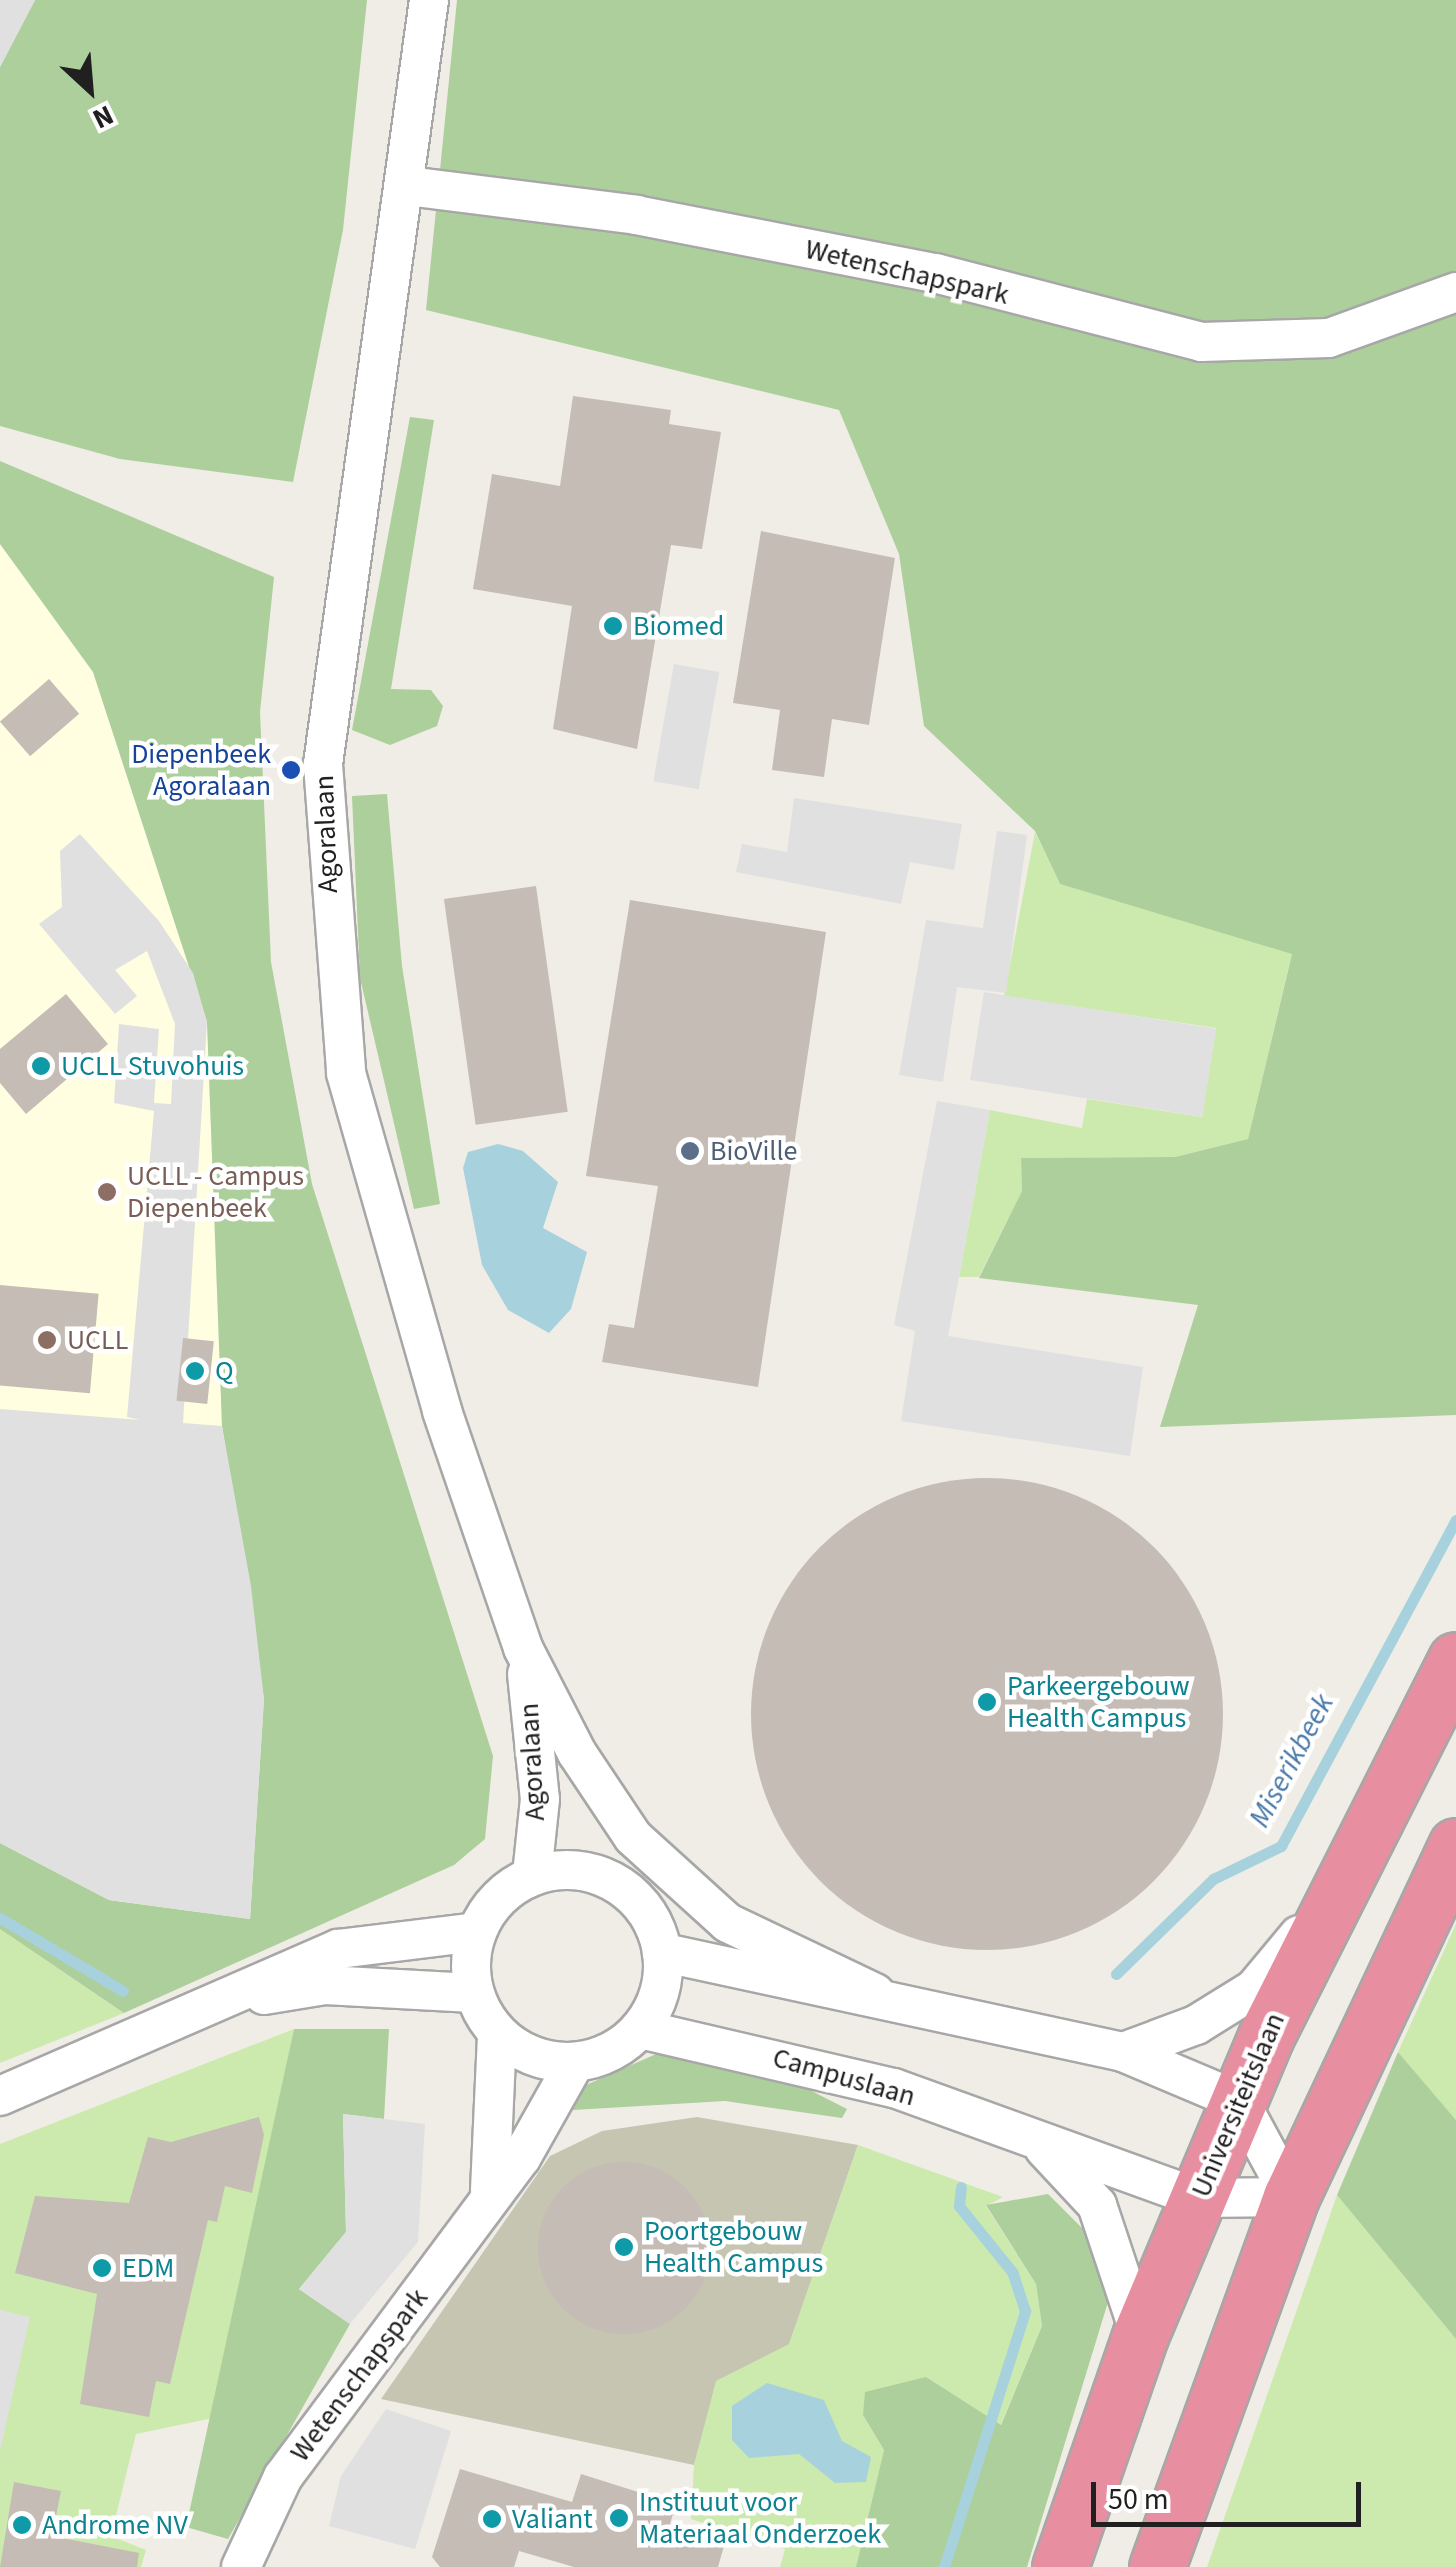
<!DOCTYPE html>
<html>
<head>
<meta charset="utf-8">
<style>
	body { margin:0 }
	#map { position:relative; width:1456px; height:2567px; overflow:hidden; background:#f0ede6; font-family:"Source Sans 3",sans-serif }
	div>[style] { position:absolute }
	.education>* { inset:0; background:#fffee1 }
	.construction>* { inset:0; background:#c5c5b2 }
	.grass>* { inset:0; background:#cceaad }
	.forest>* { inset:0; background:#accf9b }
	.parking>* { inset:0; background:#e0e0e0; transform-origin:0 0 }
	.water>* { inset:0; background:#a7d2dd }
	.stream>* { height:11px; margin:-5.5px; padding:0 5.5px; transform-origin:5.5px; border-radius:5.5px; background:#a7d2dd }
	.building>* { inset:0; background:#c5bcb6; transform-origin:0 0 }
	.round { border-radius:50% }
	.roads { filter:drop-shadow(2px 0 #a7a7a7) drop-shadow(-2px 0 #a7a7a7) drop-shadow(0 2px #a7a7a7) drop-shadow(0 -2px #a7a7a7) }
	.street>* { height:38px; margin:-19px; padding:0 19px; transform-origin:19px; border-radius:19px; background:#fff }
	.street>.ring { margin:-19px; padding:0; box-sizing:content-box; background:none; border:38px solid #fff; border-radius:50% }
	.highway>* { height:55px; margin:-27.5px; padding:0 27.5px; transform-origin:27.5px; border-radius:27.5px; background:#e78fa1 }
	.dots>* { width:28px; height:28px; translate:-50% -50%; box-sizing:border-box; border:5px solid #fff; border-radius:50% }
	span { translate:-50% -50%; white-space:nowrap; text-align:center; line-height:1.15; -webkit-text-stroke:9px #fff; paint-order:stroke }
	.street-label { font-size:28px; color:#202020 }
	.culture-label { font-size:28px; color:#0d838f }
	.left { translate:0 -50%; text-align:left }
	.transit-label { font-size:28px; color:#164399 }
	.right { translate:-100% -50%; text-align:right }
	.service-label { font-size:28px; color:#4e5e75 }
	.education-label { font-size:28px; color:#785e54 }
	.water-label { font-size:30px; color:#497aa8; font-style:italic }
	.north { position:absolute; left:40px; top:40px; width:100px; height:100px; -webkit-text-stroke:8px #fff; paint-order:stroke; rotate:154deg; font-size:28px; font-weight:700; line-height:40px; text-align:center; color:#202020 }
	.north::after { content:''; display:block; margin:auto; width:35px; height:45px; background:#202020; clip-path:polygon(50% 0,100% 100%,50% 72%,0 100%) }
	.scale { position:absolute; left:1091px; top:2482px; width:270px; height:45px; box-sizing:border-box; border:5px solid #202020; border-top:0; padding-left:12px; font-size:30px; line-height:35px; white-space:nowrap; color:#202020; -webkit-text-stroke:8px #fff; paint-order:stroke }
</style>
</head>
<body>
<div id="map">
	<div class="education">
		<div style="clip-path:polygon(0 544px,93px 672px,207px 1022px,222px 1426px,251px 1586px,197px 1915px,109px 1900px,0 1843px)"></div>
	</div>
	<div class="construction">
		<div style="clip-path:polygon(697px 2117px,858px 2145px,789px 2345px,717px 2381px,694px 2465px,381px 2399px,550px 2156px,602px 2131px)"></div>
	</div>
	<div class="grass">
		<div style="clip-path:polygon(1035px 832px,1060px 884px,1292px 953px,1248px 1139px,1175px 1157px,1021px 1158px,1022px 1191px,979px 1277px,959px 1277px,990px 1110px,1082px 1128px,1087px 1099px,1202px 1117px,1216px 1028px,1004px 996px)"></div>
		<div style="clip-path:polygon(1456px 1924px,1456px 2120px,1398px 2052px)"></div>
		<div style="clip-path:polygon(0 1929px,124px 2013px,0 2063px)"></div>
		<div style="clip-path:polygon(294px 2029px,213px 2418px,136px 2434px,111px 2536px,146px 2550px,141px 2567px,0 2567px,0 2144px)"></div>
		<div style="clip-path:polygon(858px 2145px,1003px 2197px,986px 2206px,1036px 2284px,1042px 2326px,1000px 2426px,926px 2377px,863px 2415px,884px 2450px,856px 2567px,780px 2567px,785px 2549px,691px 2519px,694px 2465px,716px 2381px,789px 2344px)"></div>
		<div style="clip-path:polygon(1337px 2195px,1456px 2339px,1456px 2567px,1207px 2567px)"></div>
	</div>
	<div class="forest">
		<div style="clip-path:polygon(35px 0,367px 0,343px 230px,293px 482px,120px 459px,0 426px,0 67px)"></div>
		<div style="clip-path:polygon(457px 0,1456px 0,1456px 1415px,1160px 1427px,1198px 1305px,979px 1278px,1022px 1191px,1021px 1158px,1175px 1157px,1248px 1139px,1292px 954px,1060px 884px,1035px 831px,924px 726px,899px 554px,839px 410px,426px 310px)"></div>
		<div style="clip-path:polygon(410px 417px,434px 420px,391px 689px,431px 690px,443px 706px,437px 726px,390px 745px,352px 730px)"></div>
		<div style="clip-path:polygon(0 461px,274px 577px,260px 712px,271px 962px,312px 1184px,493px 1756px,485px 1839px,454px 1865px,124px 2013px,0 1929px,0 1843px,109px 1900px,250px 1919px,264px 1699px,222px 1426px,207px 1022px,93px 672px,0 544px)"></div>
		<div style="clip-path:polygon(387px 794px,402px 966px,440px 1204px,414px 1209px,360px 978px,352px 796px)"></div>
		<div style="clip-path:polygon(294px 2029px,389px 2029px,384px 2119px,343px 2114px,346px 2232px,299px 2289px,350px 2324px,228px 2539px,186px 2527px)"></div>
		<div style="clip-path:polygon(663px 2051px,798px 2084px,847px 2109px,842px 2118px,725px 2101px,573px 2110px,586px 2085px)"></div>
		<div style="clip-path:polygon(1398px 2052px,1456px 2120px,1456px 2339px,1337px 2195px)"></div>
		<div style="clip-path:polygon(1048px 2194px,1090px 2236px,1108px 2271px,1108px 2302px,1027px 2567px,856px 2567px,884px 2450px,863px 2415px,865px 2392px,926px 2377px,1001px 2425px,1042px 2326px,1036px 2284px,986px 2205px)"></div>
	</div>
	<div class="parking">
		<div style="clip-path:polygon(0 0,35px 0,0 67px)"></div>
		<div style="left:674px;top:664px;width:46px;height:119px;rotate:10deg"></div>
		<div style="clip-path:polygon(794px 798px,962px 824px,954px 870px,910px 862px,901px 904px,736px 872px,742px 844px,787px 852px)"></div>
		<div style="clip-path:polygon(997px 831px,1027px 835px,1006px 993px,957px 987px,943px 1082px,899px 1075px,926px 920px,983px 928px)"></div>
		<div style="clip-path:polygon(80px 834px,159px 921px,193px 973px,207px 1022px,183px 1423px,222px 1426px,251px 1586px,264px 1699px,250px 1919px,109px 1900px,0 1843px,0 1409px,140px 1420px,127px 1417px,154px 1111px,114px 1103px,119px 1024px,159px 1029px,154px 1103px,171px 1104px,175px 1024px,147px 951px,115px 970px,137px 996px,115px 1014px,39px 924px,62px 907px,60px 851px)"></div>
		<div style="left:984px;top:992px;width:235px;height:89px;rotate:9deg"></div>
		<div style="clip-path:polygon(937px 1101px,990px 1110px,948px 1336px,1143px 1367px,1130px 1456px,901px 1421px,915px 1331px,894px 1325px)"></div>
		<div style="clip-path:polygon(343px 2114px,425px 2124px,418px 2242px,350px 2324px,299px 2289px,346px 2232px)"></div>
		<div style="clip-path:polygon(0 2310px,30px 2317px,0 2451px)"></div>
		<div style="clip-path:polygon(386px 2409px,451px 2431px,415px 2549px,329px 2526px,341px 2476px)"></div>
	</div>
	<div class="water">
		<div style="clip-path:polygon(498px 1144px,523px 1151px,558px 1182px,543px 1228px,587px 1252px,571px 1309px,549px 1333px,508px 1310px,482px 1265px,463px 1168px,468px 1152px)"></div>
		<div style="clip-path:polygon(767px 2383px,824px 2400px,842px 2441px,871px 2457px,866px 2482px,835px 2483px,799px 2454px,749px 2458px,732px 2440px,732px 2406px)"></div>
	</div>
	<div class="stream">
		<div style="left:0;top:1918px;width:143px;rotate:30.7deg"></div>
		<div style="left:1116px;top:1974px;width:136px;rotate:-44.4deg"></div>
		<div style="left:1213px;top:1879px;width:76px;rotate:-25.9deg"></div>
		<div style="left:1281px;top:1846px;width:370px;rotate:-61.8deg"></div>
		<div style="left:944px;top:2567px;width:269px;rotate:-72.4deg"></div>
		<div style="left:1025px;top:2311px;width:40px;rotate:-108deg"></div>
		<div style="left:1013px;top:2273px;width:86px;rotate:-128.9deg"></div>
		<div style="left:959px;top:2206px;width:19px;rotate:-84deg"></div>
	</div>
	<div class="building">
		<div style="clip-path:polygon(573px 396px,671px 410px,669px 424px,721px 432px,702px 549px,671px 545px,637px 749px,553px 729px,572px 606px,473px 589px,492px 474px,560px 486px)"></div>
		<div style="clip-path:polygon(761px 531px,895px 558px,869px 725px,832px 719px,824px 777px,772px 770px,780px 710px,733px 703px)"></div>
		<div style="left:49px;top:679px;width:46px;height:65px;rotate:49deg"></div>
		<div style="left:536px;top:886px;width:228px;height:93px;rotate:82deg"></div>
		<div style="clip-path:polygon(630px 900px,826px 932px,758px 1387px,602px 1362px,609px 1324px,634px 1328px,658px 1186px,586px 1176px)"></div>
		<div style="clip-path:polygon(66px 994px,108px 1044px,26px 1114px,0 1083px,0 1049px)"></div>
		<div style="left:0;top:1285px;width:99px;height:100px;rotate:5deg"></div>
		<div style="left:183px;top:1338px;width:31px;height:63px;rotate:6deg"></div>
		<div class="round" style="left:751px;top:1478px;width:472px;height:472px"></div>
		<div style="clip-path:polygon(259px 2117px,264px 2135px,252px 2193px,225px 2186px,217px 2222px,208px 2220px,170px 2384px,156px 2381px,149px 2417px,80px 2404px,97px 2294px,15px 2273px,35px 2196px,129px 2203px,148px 2137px,171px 2142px)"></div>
		<div class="round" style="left:538px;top:2162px;width:172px;height:172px"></div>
		<div style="clip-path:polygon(460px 2469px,572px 2502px,581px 2474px,676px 2504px,670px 2524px,726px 2539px,718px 2567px,574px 2567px,519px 2551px,514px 2567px,440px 2567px,432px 2557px)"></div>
		<div style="clip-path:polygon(14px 2482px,61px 2491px,52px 2536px,139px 2553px,137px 2567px,0 2567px)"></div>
	</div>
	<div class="roads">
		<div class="street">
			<div style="left:429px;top:0;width:771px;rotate:97.9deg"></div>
			<div style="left:323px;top:764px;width:310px;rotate:85.7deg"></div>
			<div style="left:346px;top:1073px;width:351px;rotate:74.1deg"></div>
			<div style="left:442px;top:1411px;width:250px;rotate:71.1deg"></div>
			<div style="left:523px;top:1648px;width:118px;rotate:62.8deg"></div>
			<div style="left:577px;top:1753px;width:101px;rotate:56.3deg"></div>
			<div style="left:633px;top:1837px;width:128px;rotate:42.2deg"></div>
			<div style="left:728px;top:1923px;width:163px;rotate:25.5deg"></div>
			<div style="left:408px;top:186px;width:230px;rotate:7.2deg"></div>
			<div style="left:636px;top:215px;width:305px;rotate:11deg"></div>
			<div style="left:935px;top:273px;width:275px;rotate:14.5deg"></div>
			<div style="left:1201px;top:342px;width:128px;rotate:-1.8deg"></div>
			<div style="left:1329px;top:338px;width:135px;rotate:-19.9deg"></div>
			<div style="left:527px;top:1674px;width:126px;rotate:84.1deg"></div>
			<div style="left:540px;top:1799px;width:76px;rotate:96deg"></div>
			<div class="ring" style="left:471px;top:1870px;width:154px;height:154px"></div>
			<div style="left:264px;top:1995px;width:62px;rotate:-9.3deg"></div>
			<div style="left:325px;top:1985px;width:148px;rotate:3.1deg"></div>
			<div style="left:640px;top:2029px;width:261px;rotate:13.1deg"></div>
			<div style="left:894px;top:2088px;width:323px;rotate:19.9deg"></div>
			<div style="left:1198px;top:2198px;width:93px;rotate:-0.6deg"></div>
			<div style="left:1291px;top:2197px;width:109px;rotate:-118.4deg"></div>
			<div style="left:1239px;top:2101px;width:126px;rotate:-157.1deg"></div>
			<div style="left:1123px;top:2052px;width:472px;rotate:-167.8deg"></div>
			<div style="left:1123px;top:2052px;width:78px;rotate:-20.3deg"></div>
			<div style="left:1196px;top:2025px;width:68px;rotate:-31.8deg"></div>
			<div style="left:1254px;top:1989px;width:70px;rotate:-50.2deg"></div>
			<div style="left:0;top:2096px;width:369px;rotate:-23.5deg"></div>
			<div style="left:338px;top:1949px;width:139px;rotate:-7deg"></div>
			<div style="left:1044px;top:2148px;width:78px;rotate:47.1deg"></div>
			<div style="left:1097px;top:2205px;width:136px;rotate:71.6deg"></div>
			<div style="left:490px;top:2190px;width:157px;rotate:-87.4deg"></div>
			<div style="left:241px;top:2567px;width:99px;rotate:-65deg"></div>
			<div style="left:283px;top:2477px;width:398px;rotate:-53.3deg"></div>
			<div style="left:521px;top:2158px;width:110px;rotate:-60.6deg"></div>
		</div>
		<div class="highway">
			<div style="left:1060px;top:2567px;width:244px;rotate:-70.9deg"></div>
			<div style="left:1140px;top:2336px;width:325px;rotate:-67.2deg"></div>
			<div style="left:1266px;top:2036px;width:421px;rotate:-63.2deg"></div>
			<div style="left:1157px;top:2567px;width:394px;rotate:-70.1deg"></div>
			<div style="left:1291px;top:2197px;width:388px;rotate:-64.8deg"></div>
		</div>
	</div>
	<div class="dots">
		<div style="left:613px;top:626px;background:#0f9aa8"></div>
		<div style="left:291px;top:770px;background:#1a4fb4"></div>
		<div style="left:41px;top:1066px;background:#0f9aa8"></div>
		<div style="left:690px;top:1151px;background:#5c6f8a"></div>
		<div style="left:107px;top:1192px;background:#8d6e63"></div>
		<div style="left:47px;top:1340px;background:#8d6e63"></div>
		<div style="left:195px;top:1371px;background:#0f9aa8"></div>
		<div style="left:987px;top:1702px;background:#0f9aa8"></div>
		<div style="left:624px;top:2247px;background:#0f9aa8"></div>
		<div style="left:102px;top:2268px;background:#0f9aa8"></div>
		<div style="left:619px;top:2518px;background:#0f9aa8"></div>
		<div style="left:492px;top:2519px;background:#0f9aa8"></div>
		<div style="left:22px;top:2525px;background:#0f9aa8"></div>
	</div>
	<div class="street-label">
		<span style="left:907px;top:272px;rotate:13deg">Wetenschapspark</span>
		<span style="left:326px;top:834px;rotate:-92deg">Agoralaan</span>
		<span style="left:532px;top:1762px;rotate:-93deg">Agoralaan</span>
		<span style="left:844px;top:2077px;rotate:16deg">Campuslaan</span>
		<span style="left:1238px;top:2105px;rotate:-67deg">Universiteitslaan</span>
		<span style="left:359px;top:2375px;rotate:-53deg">Wetenschapspark</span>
	</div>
	<div class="culture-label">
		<span class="left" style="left:633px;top:626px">Biomed</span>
		<span class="left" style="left:61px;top:1066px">UCLL Stuvohuis</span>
		<span class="left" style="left:215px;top:1371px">Q</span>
		<span class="left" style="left:1007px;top:1702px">Parkeergebouw<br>Health Campus</span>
		<span class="left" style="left:644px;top:2247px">Poortgebouw<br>Health Campus</span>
		<span class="left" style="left:122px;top:2268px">EDM</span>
		<span class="left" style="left:639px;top:2518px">Instituut voor<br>Materiaal Onderzoek</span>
		<span class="left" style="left:512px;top:2519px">Valiant</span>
		<span class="left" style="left:42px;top:2525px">Androme NV</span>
	</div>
	<div class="transit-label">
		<span class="right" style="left:271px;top:770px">Diepenbeek<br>Agoralaan</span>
	</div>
	<div class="service-label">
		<span class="left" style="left:710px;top:1151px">BioVille</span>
	</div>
	<div class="education-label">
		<span class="left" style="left:127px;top:1192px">UCLL - Campus<br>Diepenbeek</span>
		<span class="left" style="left:67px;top:1340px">UCLL</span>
	</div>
	<div class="water-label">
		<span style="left:1292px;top:1761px;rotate:-62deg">Miserikbeek</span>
	</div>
	<div class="north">N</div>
	<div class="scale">50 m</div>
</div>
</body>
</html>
